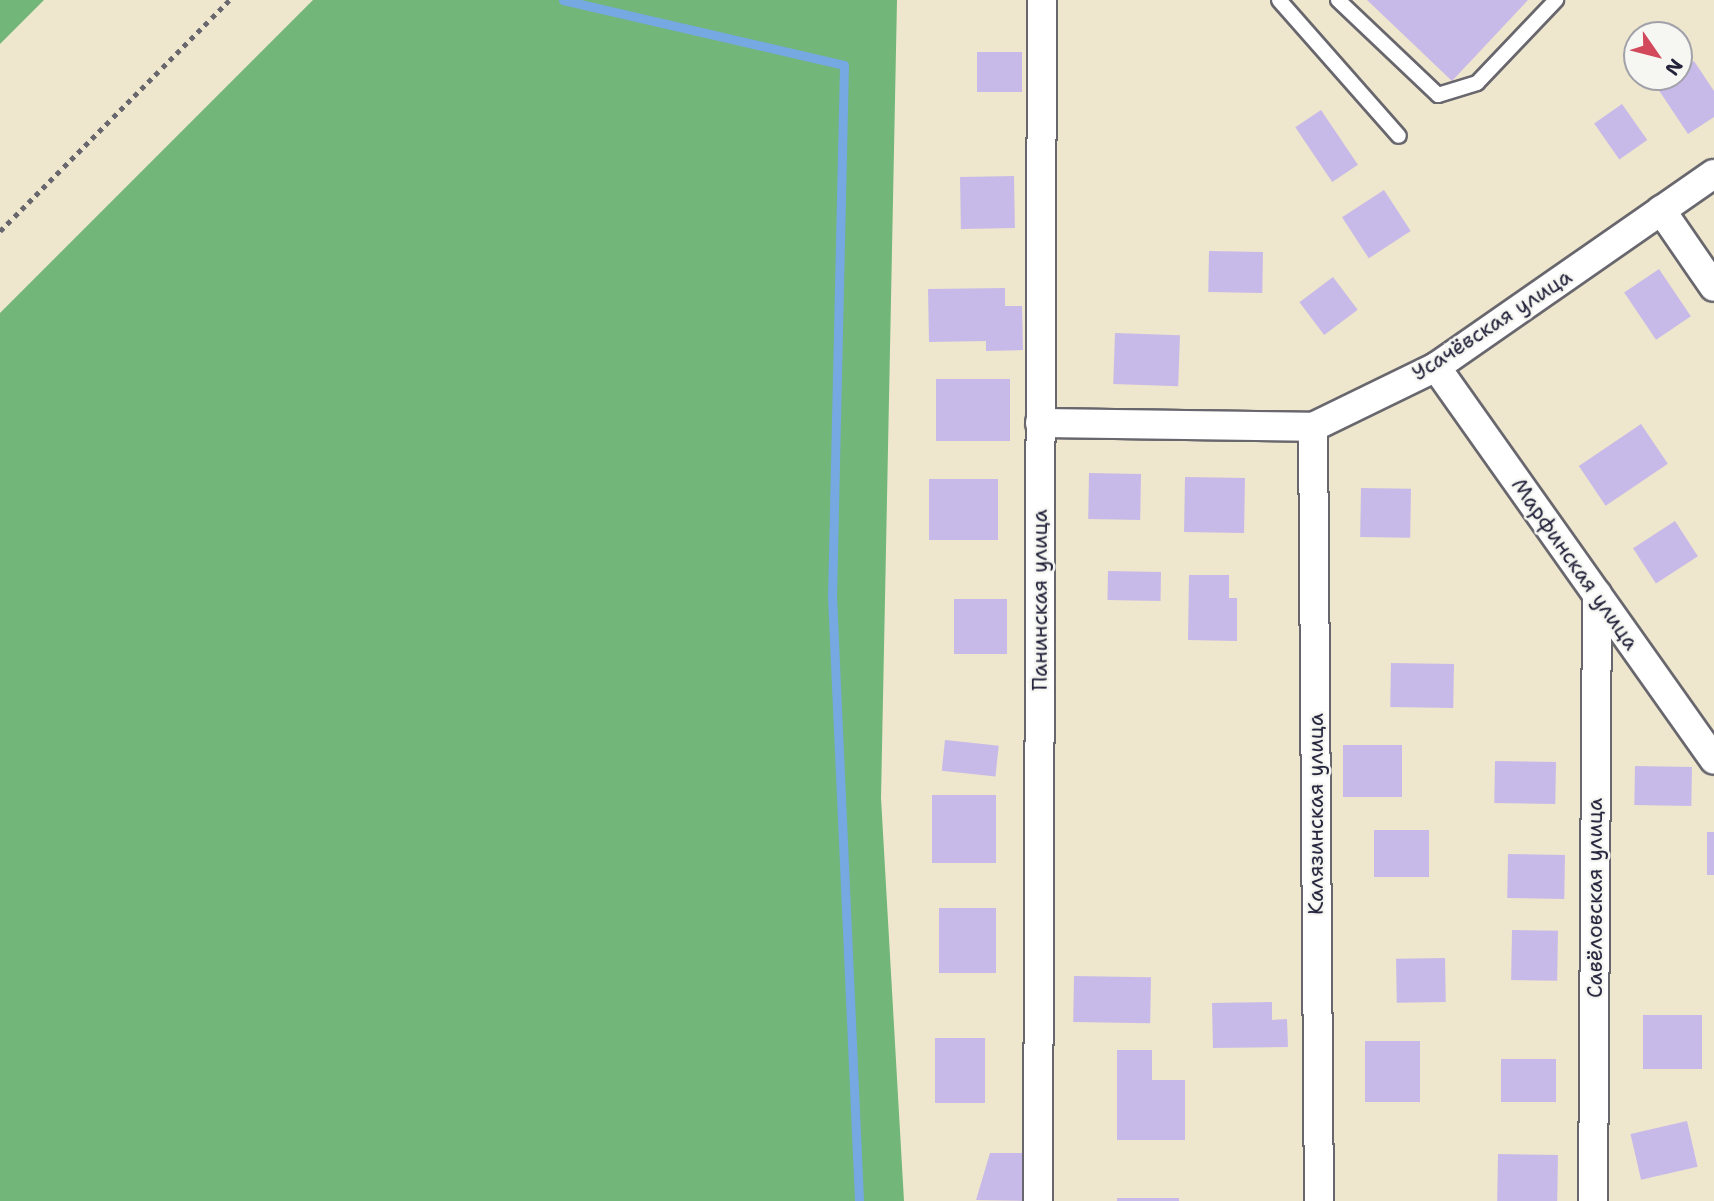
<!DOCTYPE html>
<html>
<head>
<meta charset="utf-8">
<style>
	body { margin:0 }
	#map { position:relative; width:1714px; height:1201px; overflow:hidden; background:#eee6cd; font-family:"Shantell Sans",sans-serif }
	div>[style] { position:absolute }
	.forest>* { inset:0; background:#72b679 }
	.stream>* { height:9px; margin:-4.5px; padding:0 4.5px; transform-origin:4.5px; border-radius:4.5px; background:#76a8e2 }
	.building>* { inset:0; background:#c8bae8; transform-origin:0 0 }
	.path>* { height:4.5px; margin-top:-2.25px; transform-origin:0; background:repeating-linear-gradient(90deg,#69676e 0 5px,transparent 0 10px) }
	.roads { filter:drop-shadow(2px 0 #69676e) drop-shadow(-2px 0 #69676e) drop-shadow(0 2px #69676e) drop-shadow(0 -2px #69676e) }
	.lane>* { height:14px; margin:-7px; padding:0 7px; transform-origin:7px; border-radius:7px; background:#fff }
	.street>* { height:28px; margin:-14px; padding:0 14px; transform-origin:14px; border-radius:14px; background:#fff }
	span { translate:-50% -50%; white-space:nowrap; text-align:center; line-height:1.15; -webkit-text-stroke:5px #f6f6f2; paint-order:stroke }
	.street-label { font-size:21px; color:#22223b }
	.north { position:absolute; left:1623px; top:21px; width:70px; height:70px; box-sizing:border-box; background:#f6f6f2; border:2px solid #a1a1a9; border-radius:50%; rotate:125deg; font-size:19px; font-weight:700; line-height:28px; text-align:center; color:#22223b }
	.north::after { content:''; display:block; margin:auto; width:24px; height:32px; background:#d1495b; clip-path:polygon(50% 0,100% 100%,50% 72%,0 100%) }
</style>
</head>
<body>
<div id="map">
	<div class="forest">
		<div style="clip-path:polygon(0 0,44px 0,0 44px)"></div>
		<div style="clip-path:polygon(313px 0,897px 0,881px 798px,904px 1201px,0 1201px,0 313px)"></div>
	</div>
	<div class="stream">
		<div style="left:563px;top:0;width:288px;rotate:13deg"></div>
		<div style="left:844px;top:65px;width:531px;rotate:91.29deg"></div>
		<div style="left:832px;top:596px;width:606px;rotate:87.44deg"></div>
	</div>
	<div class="building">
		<div style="clip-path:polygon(1367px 0,1528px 0,1452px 81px)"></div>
		<div style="left:977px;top:52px;width:45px;height:40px"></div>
		<div style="clip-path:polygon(1694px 61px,1714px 91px,1714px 117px,1688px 134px,1656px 86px,1679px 77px,1679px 71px)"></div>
		<div style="left:1622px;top:104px;width:44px;height:34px;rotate:55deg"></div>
		<div style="left:1321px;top:110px;width:66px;height:31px;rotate:56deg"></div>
		<div style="left:1014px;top:176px;width:52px;height:54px;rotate:89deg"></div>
		<div style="left:1384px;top:190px;width:49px;height:50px;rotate:57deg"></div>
		<div style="left:1209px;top:251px;width:54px;height:41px;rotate:1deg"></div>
		<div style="left:1659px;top:269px;width:57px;height:42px;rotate:56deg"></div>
		<div style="left:1333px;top:277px;width:41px;height:42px;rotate:53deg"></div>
		<div style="clip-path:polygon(1005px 288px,1005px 306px,1022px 306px,1023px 350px,986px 351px,986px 341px,929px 342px,928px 289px)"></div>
		<div style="left:1115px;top:333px;width:65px;height:51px;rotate:2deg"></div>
		<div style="left:1010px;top:379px;width:62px;height:74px;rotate:90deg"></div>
		<div style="left:1641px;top:424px;width:48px;height:75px;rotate:56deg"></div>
		<div style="left:1089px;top:473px;width:52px;height:46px;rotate:1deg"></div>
		<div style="left:1185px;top:477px;width:60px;height:55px;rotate:1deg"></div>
		<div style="left:929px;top:479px;width:69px;height:61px"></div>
		<div style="left:1361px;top:488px;width:50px;height:49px;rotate:1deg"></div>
		<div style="left:1675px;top:521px;width:42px;height:50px;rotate:57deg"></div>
		<div style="left:1108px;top:571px;width:53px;height:29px;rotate:1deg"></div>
		<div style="clip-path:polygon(1189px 575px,1229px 575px,1229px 598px,1237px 598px,1237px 641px,1188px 640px)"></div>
		<div style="left:954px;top:599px;width:53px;height:55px"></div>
		<div style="left:1391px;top:663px;width:63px;height:44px;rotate:1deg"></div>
		<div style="left:945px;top:740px;width:54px;height:31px;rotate:6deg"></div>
		<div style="left:1343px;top:745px;width:59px;height:52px"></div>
		<div style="left:1495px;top:761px;width:61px;height:42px;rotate:1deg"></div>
		<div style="left:1635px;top:766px;width:57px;height:39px;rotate:1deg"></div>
		<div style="left:996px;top:795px;width:68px;height:64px;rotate:90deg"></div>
		<div style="left:1429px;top:830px;width:47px;height:55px;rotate:90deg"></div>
		<div style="left:1707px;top:832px;width:7px;height:43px"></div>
		<div style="left:1508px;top:854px;width:57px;height:44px;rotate:1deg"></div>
		<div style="left:996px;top:908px;width:65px;height:57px;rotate:90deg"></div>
		<div style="left:1512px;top:930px;width:46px;height:50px;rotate:1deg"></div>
		<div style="left:1445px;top:958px;width:44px;height:49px;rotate:89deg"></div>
		<div style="left:1074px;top:976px;width:77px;height:46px;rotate:1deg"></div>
		<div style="clip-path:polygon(1272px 1002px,1272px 1020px,1287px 1019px,1288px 1047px,1213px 1048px,1212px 1003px)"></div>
		<div style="left:1643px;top:1015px;width:59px;height:54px"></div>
		<div style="left:935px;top:1038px;width:50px;height:65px"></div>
		<div style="left:1365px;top:1041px;width:55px;height:61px"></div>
		<div style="clip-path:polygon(1117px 1050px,1152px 1050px,1152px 1080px,1185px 1080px,1185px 1140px,1117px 1140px)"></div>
		<div style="left:1501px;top:1059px;width:55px;height:43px"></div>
		<div style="left:1687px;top:1121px;width:47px;height:58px;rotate:77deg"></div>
		<div style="clip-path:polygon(990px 1153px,1030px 1153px,1029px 1201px,976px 1200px)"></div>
		<div style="left:1498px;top:1154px;width:60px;height:47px;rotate:1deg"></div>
		<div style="left:1117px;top:1198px;width:62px;height:3px"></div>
	</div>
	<div class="path">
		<div style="left:0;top:231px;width:325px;rotate:-45.2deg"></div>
	</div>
	<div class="roads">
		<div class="lane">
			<div style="left:1279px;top:0;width:181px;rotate:48.6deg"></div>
			<div style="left:1338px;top:0;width:138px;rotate:43.5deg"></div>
			<div style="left:1438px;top:95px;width:41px;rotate:-17.1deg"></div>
			<div style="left:1477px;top:83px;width:115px;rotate:-46.4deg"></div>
		</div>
		<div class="street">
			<div style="left:1661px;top:210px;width:93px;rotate:55.5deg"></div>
			<div style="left:1436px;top:367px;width:481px;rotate:54.7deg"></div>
			<div style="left:1040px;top:423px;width:273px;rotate:0.8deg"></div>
			<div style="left:1313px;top:427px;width:137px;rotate:-26deg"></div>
			<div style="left:1436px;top:367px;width:338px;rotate:-34.8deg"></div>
			<div style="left:1313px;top:427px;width:774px;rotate:89.56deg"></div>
			<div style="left:1038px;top:1201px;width:1201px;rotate:-89.81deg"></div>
			<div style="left:1593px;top:1201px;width:607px;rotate:-89.62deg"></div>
		</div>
	</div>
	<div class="street-label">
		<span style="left:1492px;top:325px;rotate:-33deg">Усачёвская улица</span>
		<span style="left:1575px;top:564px;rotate:55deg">Марфинская улица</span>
		<span style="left:1040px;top:600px;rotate:-90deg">Панинская улица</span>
		<span style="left:1316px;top:814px;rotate:-90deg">Калязинская улица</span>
		<span style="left:1595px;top:898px;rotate:-90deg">Савёловская улица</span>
	</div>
	<div class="north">N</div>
</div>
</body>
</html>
